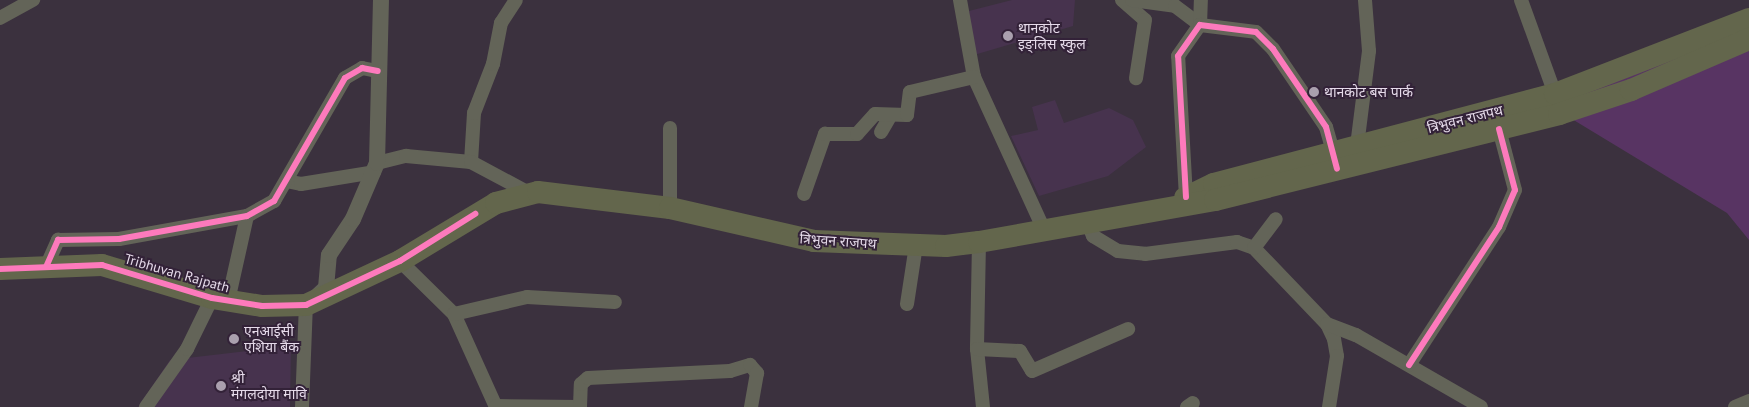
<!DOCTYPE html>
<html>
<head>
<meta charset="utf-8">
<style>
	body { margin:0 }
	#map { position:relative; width:1749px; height:407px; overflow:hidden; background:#3b313e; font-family:"PT Sans","Noto Sans Devanagari",sans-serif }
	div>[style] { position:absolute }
	.built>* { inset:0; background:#47334e }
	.green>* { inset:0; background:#583463 }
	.minor>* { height:14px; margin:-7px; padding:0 7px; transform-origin:7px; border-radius:7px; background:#636458 }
	.tertiary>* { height:16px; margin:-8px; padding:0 8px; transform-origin:8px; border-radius:8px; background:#636458 }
	.trunk>* { height:22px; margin:-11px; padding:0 11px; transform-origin:11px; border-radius:11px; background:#63664c }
	.cycleway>* { height:6px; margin:-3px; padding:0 3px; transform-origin:3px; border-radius:3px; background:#fd7abc }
	.dots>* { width:14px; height:14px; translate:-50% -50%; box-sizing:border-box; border:2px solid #332238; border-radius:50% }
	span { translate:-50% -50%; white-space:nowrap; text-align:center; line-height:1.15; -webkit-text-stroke:4px #332238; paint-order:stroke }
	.poi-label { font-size:14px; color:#e6dbea }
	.left { translate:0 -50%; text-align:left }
	.street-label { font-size:14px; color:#e6dbea }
</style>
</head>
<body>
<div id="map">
	<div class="built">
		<div style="clip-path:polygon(1012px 0,1075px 0,1073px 26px,974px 55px,969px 11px)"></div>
		<div style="clip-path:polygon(1055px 100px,1064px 123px,1109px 108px,1133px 120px,1146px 147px,1108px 176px,1039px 196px,1011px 136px,1038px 130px,1032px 107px)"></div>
		<div style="clip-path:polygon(291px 346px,290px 407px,138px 407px,170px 360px)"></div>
	</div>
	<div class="green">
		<div style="clip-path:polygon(1749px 13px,1749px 240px,1727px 213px,1534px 96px)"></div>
	</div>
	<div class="minor">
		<div style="left:960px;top:0;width:78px;rotate:79.7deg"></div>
		<div style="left:974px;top:77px;width:168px;rotate:65.4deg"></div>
		<div style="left:1122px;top:0;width:30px;rotate:41deg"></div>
		<div style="left:1145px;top:20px;width:59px;rotate:98.8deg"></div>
		<div style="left:1132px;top:0;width:43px;rotate:7.9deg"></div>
		<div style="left:1175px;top:6px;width:31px;rotate:37deg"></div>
		<div style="left:1521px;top:0;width:100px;rotate:70.1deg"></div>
		<div style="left:0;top:18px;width:38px;rotate:-29deg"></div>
		<div style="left:1200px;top:25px;width:25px;rotate:-88deg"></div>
		<div style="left:881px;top:132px;width:16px;rotate:-60deg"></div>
		<div style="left:1357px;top:146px;width:96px;rotate:-82.8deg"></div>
		<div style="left:1369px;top:51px;width:51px;rotate:-94.5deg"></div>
		<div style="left:471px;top:162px;width:49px;rotate:-86.5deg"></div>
		<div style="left:474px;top:113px;width:53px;rotate:-68.8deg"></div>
		<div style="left:493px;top:64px;width:42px;rotate:-79deg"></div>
		<div style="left:501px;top:23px;width:27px;rotate:-57deg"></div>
		<div style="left:377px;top:163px;width:30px;rotate:-14deg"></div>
		<div style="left:406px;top:156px;width:65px;rotate:5.3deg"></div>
		<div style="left:471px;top:162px;width:66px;rotate:28.1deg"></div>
		<div style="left:286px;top:181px;width:15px;rotate:11deg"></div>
		<div style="left:301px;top:184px;width:74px;rotate:-9.3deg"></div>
		<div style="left:804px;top:194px;width:64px;rotate:-70.7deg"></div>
		<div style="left:825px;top:134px;width:32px"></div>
		<div style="left:857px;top:134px;width:27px;rotate:-48deg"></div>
		<div style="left:875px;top:114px;width:32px;rotate:2deg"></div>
		<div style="left:907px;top:115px;width:23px;rotate:-83deg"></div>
		<div style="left:910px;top:92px;width:66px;rotate:-13.2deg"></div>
		<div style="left:1186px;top:197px;width:141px;rotate:-93.2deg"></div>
		<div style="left:1178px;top:56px;width:38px;rotate:-55deg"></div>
		<div style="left:1200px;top:25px;width:56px;rotate:7.1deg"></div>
		<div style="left:1256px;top:32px;width:24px;rotate:45deg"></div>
		<div style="left:1273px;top:49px;width:94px;rotate:55.8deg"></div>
		<div style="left:1326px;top:127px;width:32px;rotate:74deg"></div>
		<div style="left:670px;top:208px;width:80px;rotate:-90deg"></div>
		<div style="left:1088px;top:224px;width:13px;rotate:67deg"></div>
		<div style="left:1093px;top:236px;width:29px;rotate:31deg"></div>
		<div style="left:1118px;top:251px;width:27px;rotate:6deg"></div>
		<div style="left:1145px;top:254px;width:93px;rotate:-7.4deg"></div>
		<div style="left:1237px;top:242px;width:18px;rotate:19deg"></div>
		<div style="left:1254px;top:248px;width:105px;rotate:46.2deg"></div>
		<div style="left:1327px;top:324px;width:17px;rotate:65deg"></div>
		<div style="left:1334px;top:339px;width:17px;rotate:80deg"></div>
		<div style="left:1337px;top:356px;width:52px;rotate:98.9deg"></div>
		<div style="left:979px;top:242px;width:107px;rotate:91.1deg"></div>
		<div style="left:977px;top:349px;width:58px;rotate:84.1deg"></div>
		<div style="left:1254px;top:248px;width:36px;rotate:-53deg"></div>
		<div style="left:400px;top:261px;width:76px;rotate:44.5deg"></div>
		<div style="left:454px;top:314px;width:102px;rotate:65.7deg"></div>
		<div style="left:46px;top:267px;width:30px;rotate:-66deg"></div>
		<div style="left:58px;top:240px;width:61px;rotate:-0.9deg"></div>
		<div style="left:119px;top:239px;width:130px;rotate:-10.2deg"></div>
		<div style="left:247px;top:216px;width:31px;rotate:-29deg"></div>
		<div style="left:274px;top:201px;width:142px;rotate:-60deg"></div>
		<div style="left:345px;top:78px;width:20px;rotate:-30deg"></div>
		<div style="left:362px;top:68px;width:16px;rotate:11deg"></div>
		<div style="left:228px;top:301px;width:87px;rotate:-77.4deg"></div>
		<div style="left:907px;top:304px;width:60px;rotate:-81.3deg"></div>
		<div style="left:454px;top:314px;width:75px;rotate:-13.1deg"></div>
		<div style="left:527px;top:297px;width:88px;rotate:3.3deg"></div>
		<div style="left:1327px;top:324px;width:31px;rotate:21deg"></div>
		<div style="left:1356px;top:335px;width:144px;rotate:29.9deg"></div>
		<div style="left:977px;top:349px;width:43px;rotate:2.7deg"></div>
		<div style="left:1020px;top:351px;width:23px;rotate:59deg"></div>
		<div style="left:1032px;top:371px;width:105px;rotate:-23.6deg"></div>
		<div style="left:1409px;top:365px;width:165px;rotate:-56.9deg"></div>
		<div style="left:1499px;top:227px;width:40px;rotate:-66.6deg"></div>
		<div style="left:1515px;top:190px;width:63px;rotate:-104.7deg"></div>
		<div style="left:496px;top:406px;width:84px;rotate:0.7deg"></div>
		<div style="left:146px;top:407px;width:71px;rotate:-54.7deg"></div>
		<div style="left:187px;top:349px;width:57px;rotate:-63.9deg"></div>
		<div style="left:302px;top:407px;width:102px;rotate:-87.8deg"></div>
		<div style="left:580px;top:407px;width:23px;rotate:-88deg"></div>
		<div style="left:581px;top:384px;width:9px;rotate:-41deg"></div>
		<div style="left:588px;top:378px;width:142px;rotate:-2.8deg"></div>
		<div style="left:730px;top:371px;width:21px;rotate:-17deg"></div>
		<div style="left:750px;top:365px;width:11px;rotate:49deg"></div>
		<div style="left:757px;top:373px;width:35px;rotate:100deg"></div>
		<div style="left:1187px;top:407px;width:7px;rotate:-34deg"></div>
		<div style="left:1735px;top:407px;width:15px;rotate:-23deg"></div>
	</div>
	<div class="tertiary">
		<div style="left:314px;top:299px;width:16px;rotate:-43deg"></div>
		<div style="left:326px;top:288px;width:33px;rotate:-85deg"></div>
		<div style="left:329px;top:255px;width:43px;rotate:-56.3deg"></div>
		<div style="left:353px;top:219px;width:61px;rotate:-66.8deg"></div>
		<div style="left:377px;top:163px;width:163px;rotate:-88.6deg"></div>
	</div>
	<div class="trunk">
		<div style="left:1185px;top:198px;width:32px;rotate:-26deg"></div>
		<div style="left:1214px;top:184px;width:353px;rotate:-14.8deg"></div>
		<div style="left:1555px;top:94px;width:208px;rotate:-21.1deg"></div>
		<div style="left:0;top:269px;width:102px;rotate:-2.2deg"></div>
		<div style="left:102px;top:265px;width:115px;rotate:16.7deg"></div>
		<div style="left:212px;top:298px;width:51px;rotate:9.1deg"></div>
		<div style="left:262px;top:306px;width:44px;rotate:-1.3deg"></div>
		<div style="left:306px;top:305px;width:104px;rotate:-25.1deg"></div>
		<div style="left:400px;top:261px;width:112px;rotate:-31.1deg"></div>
		<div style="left:496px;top:203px;width:43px;rotate:-14.7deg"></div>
		<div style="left:538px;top:192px;width:133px;rotate:6.9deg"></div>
		<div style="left:670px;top:208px;width:148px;rotate:12.9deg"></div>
		<div style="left:814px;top:241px;width:132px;rotate:2.2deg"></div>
		<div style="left:946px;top:246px;width:33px;rotate:-7deg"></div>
		<div style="left:979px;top:242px;width:240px;rotate:-10.1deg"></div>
		<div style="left:1215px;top:200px;width:355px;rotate:-14deg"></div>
		<div style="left:1559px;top:114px;width:76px;rotate:-18.4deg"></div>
		<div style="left:1631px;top:90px;width:129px;rotate:-23.4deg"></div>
	</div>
	<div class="cycleway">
		<div style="left:1186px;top:197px;width:141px;rotate:-93.2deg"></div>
		<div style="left:1178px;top:56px;width:38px;rotate:-55deg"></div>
		<div style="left:1200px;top:25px;width:56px;rotate:7.1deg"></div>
		<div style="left:1256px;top:32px;width:24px;rotate:45deg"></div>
		<div style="left:1273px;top:49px;width:94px;rotate:55.8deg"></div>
		<div style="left:1326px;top:127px;width:43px;rotate:75.3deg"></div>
		<div style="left:46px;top:267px;width:30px;rotate:-66deg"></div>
		<div style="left:58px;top:240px;width:61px;rotate:-0.9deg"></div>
		<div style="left:119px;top:239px;width:130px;rotate:-10.2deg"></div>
		<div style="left:247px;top:216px;width:31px;rotate:-29deg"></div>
		<div style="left:274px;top:201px;width:142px;rotate:-60deg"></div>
		<div style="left:345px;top:78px;width:20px;rotate:-30deg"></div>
		<div style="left:362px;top:68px;width:16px;rotate:11deg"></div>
		<div style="left:0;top:269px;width:102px;rotate:-2.2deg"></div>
		<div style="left:102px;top:265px;width:115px;rotate:16.7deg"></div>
		<div style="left:212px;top:298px;width:51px;rotate:9.1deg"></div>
		<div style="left:262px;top:306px;width:44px;rotate:-1.3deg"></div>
		<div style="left:306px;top:305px;width:104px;rotate:-25.1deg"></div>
		<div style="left:400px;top:261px;width:89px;rotate:-32.1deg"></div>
		<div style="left:1409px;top:365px;width:165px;rotate:-56.9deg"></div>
		<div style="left:1499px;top:227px;width:40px;rotate:-66.6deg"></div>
		<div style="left:1515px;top:190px;width:63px;rotate:-104.7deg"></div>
	</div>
	<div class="dots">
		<div style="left:1008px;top:36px;background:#aaa0ae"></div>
		<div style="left:1314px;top:92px;background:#aaa0ae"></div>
		<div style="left:234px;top:339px;background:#aaa0ae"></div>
		<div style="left:221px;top:386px;background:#aaa0ae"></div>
	</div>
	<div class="poi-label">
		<span class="left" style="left:1018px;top:36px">थानकोट<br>इङ्लिस स्कुल</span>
		<span class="left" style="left:1324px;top:92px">थानकोट बस पार्क</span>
		<span class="left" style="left:244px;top:339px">एनआईसी<br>एशिया बैंक</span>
		<span class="left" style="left:231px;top:386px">श्री<br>मंगलदोया मावि</span>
	</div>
	<div class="street-label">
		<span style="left:1465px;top:119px;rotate:-14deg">त्रिभुवन राजपथ</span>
		<span style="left:838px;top:241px;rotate:4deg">त्रिभुवन राजपथ</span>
		<span style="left:177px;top:273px;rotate:16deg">Tribhuvan Rajpath</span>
	</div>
</div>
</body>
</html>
